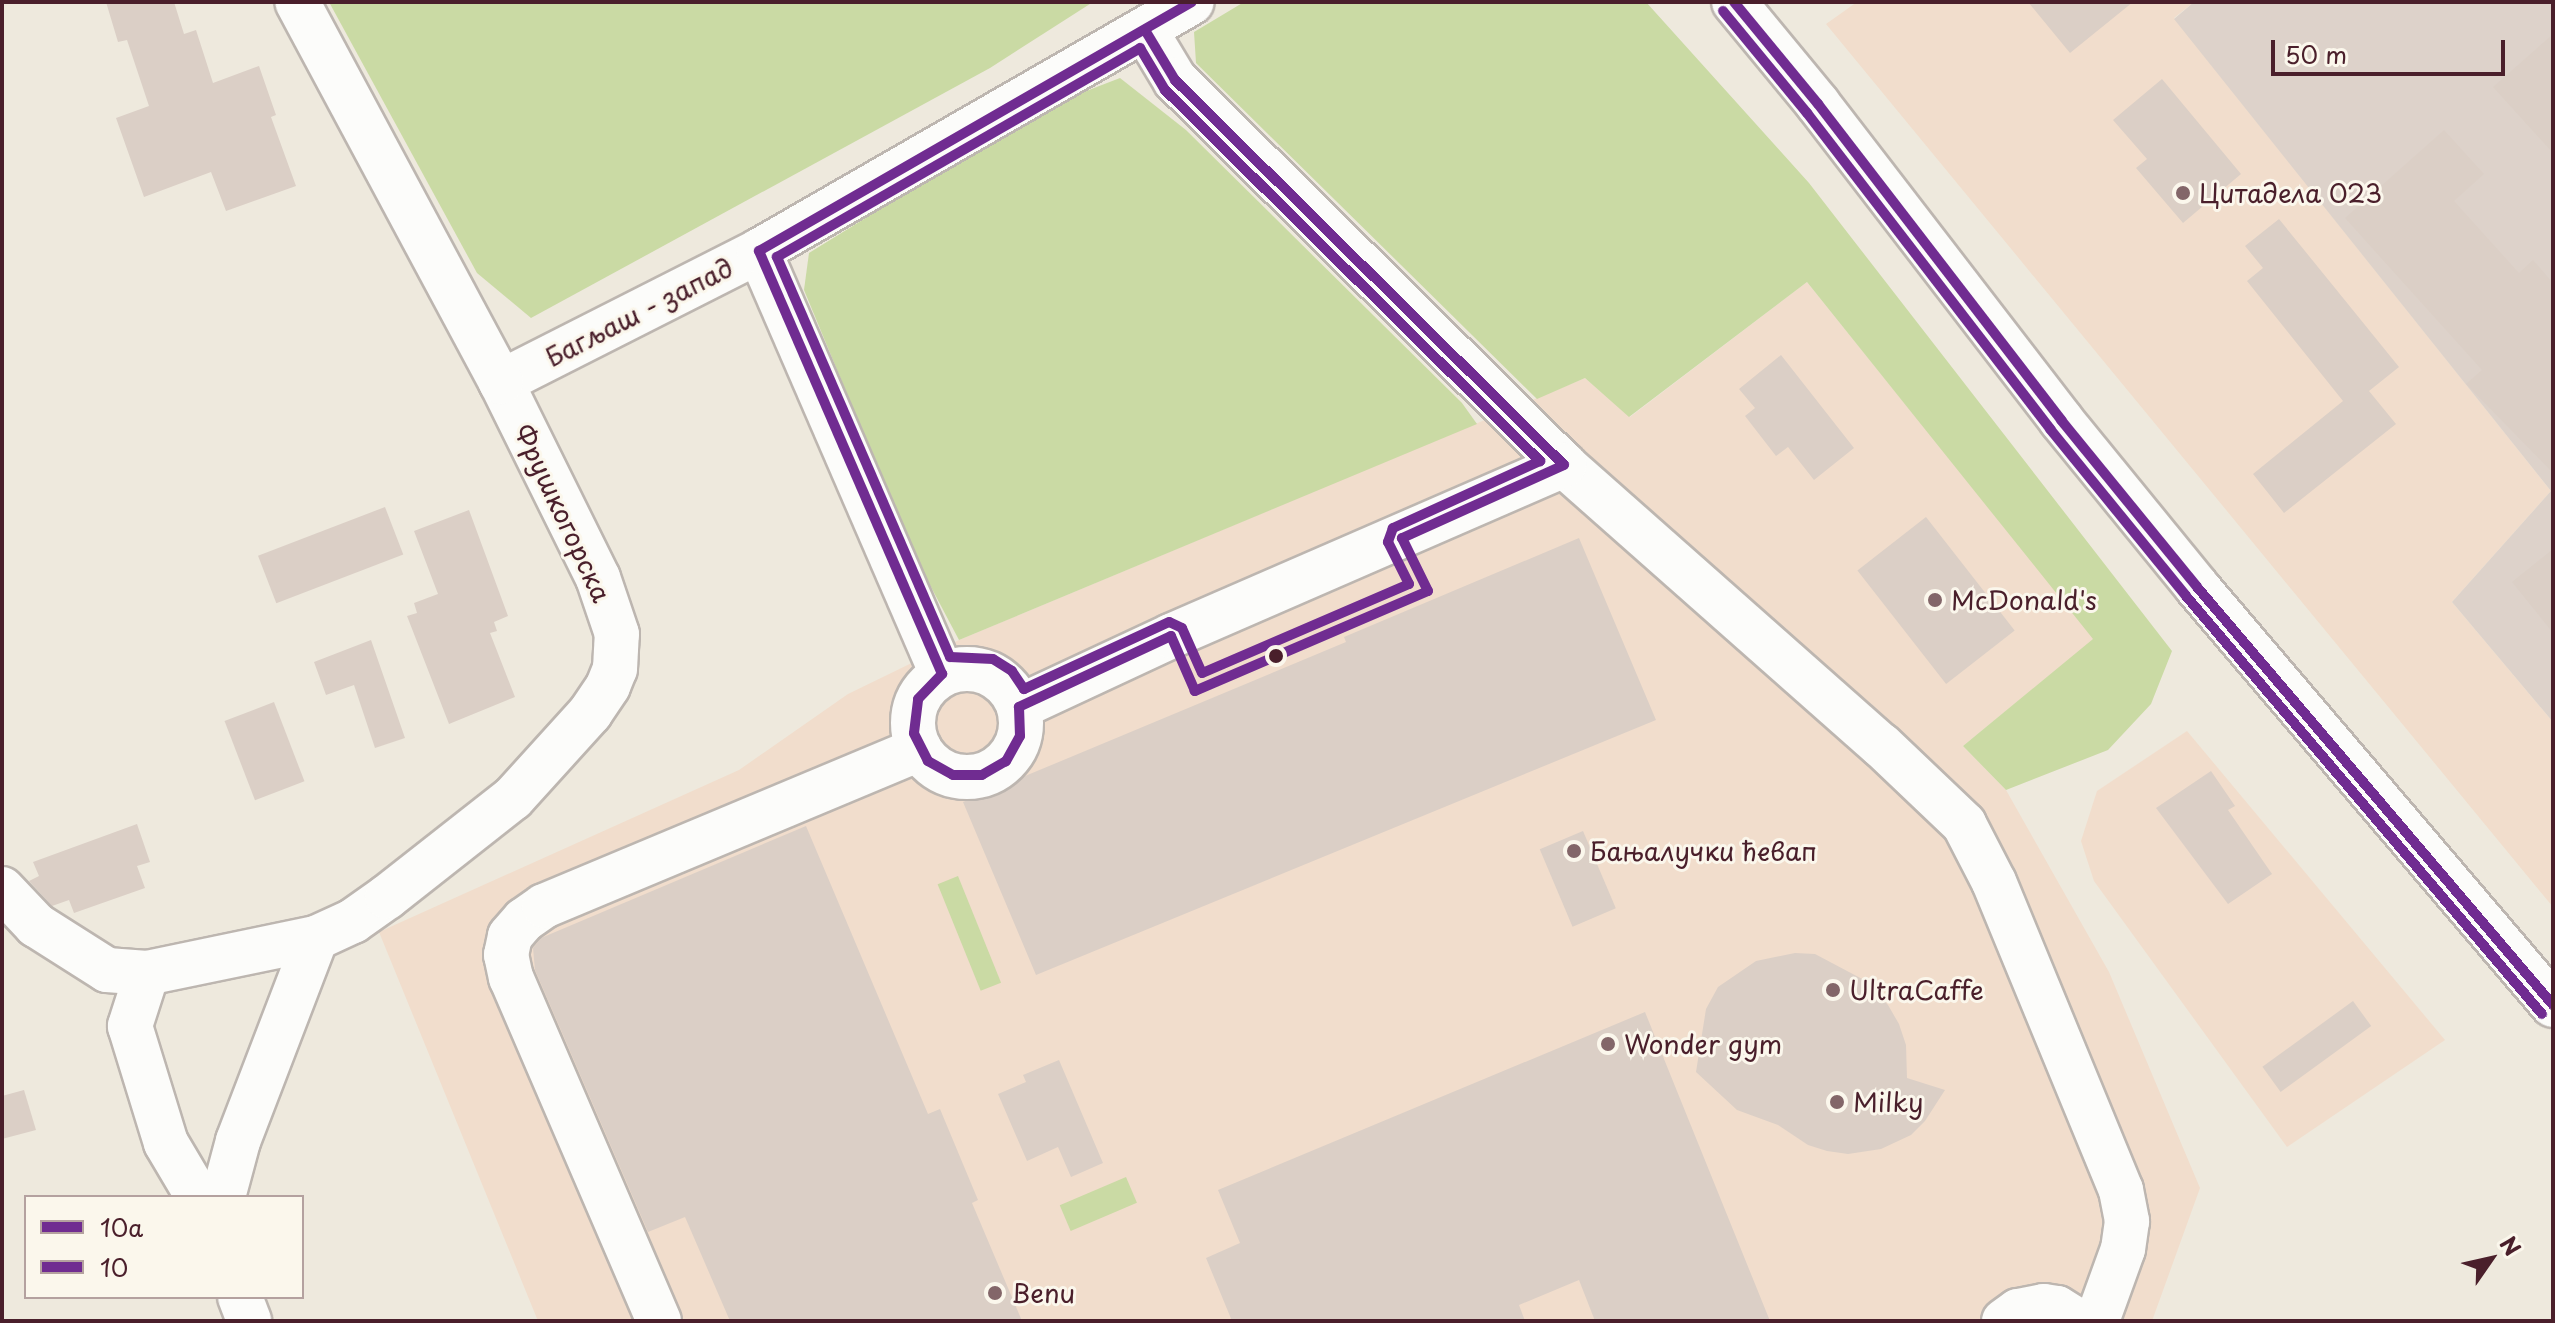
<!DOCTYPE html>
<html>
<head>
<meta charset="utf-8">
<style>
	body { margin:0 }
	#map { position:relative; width:2555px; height:1323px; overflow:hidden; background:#eee9dd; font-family:"Playpen Sans",sans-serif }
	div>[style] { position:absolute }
	.built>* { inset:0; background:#f1ddcc }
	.industrial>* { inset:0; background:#ddd2ca }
	.green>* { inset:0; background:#cadaa4; transform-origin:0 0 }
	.building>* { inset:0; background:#dbcfc6; transform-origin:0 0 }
	.roads { filter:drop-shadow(2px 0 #bdb6b0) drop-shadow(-2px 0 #bdb6b0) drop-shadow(0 2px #bdb6b0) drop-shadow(0 -2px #bdb6b0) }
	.minor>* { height:44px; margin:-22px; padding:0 22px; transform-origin:22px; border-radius:22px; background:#fcfcfa }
	.minor>.ring { margin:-22px; padding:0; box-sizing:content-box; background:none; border:44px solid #fcfcfa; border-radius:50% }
	.major>* { height:44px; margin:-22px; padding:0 22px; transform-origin:22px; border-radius:22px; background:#fcfcfa }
	.bus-1>* { height:10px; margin:-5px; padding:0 5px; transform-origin:5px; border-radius:5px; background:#702c91 }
	.bus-2>* { height:10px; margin:-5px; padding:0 5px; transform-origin:5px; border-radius:5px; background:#702c91 }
	.dots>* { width:22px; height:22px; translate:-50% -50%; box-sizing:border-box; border:4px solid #fbf7ec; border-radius:50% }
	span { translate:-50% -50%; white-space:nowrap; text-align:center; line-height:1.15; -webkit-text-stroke:6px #fbf7ec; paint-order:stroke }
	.poi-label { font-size:26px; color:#4a1f2b }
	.left { translate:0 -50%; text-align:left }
	.street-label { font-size:26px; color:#4a1f2b }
	.frame { position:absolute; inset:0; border:4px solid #4a1f2b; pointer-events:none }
	.legend { position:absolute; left:24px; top:1195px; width:280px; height:104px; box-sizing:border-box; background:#fbf7ec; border:2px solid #b4a19f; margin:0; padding:10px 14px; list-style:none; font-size:24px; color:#4a1f2b }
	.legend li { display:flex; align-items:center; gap:16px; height:40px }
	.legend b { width:40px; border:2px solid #b4a19f }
	.north { position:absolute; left:2451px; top:1219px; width:80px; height:80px; -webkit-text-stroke:6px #fbf7ec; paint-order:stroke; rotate:56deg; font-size:22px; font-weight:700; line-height:32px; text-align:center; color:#4a1f2b }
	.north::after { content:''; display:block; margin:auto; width:28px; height:36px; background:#4a1f2b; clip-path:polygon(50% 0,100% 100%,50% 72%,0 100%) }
	.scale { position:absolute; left:2271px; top:40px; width:234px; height:36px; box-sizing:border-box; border:4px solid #4a1f2b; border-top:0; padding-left:10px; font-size:24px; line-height:28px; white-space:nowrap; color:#4a1f2b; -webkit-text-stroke:6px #fbf7ec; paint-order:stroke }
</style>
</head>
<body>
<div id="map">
	<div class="built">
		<div style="clip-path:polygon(1857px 2px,2194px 2px,2174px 18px,2551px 491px,2452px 602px,2553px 722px,2553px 907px,1826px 24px)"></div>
		<div style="clip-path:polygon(1807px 282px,2094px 639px,1963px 746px,2006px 790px,2109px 972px,2200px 1188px,2152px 1321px,538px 1321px,379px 932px,739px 770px,848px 694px,959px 640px,1585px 378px,1630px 417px)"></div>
		<div style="clip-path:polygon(2187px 731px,2445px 1040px,2287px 1147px,2094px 881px,2081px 841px,2097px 791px)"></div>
	</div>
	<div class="industrial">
		<div style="clip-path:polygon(2194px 2px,2553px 2px,2553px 722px,2452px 602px,2551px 491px,2174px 19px)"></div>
	</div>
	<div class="green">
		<div style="clip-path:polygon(329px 2px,1093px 2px,990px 68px,531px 318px,477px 273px)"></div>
		<div style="clip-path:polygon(1244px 2px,1646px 2px,1809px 183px,2172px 651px,2151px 704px,2108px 750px,2006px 790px,1963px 746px,2093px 639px,1807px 282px,1629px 417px,1585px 378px,1537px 399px,1196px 63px,1194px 32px)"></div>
		<div style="clip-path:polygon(1120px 78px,1186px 130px,1462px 403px,1477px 424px,959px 640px,912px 551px,804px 290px,809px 253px,1045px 107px)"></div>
		<div style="left:958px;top:876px;width:115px;height:22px;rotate:68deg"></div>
		<div style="left:1126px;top:1177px;width:28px;height:72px;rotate:67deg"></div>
	</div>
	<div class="building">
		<div style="clip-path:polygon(106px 2px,174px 2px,184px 34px,196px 30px,213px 83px,259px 66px,276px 115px,271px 117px,296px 186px,226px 211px,211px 172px,144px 197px,116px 118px,149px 106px,127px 40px,118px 42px)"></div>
		<div style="clip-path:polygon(2028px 2px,2133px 2px,2070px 53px)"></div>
		<div style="clip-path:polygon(2553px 34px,2553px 153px,2493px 87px)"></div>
		<div style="clip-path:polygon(2162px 79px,2241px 174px,2183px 223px,2136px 168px,2147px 159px,2113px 120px)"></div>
		<div style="clip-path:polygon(2444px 130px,2484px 174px,2454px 201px,2519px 273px,2533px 260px,2553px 283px,2553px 473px,2466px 384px,2482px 370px,2345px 218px)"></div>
		<div style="clip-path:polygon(2279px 219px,2399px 367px,2369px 391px,2396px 424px,2284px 513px,2253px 474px,2343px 401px,2247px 281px,2263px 268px,2245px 246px)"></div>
		<div style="clip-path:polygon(1781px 355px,1854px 448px,1814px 480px,1788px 447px,1776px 456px,1745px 416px,1755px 408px,1739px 389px)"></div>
		<div style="left:385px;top:507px;width:51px;height:136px;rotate:69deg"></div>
		<div style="clip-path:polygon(469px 510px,508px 616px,494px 622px,497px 631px,490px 633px,515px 697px,449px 724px,407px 616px,417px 613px,414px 603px,438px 594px,414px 531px)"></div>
		<div style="left:1926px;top:517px;width:144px;height:87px;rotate:52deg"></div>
		<div style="clip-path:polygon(1579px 538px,1656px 720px,1036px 975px,963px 802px,1346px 642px,1344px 637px)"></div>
		<div style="clip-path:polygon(2553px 549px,2553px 633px,2512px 582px)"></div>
		<div style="clip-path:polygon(371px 640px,405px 738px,375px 748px,354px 685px,326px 695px,314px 662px)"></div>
		<div style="left:274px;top:702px;width:85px;height:53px;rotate:69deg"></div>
		<div style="clip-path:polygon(2211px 771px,2235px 806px,2228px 810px,2272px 874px,2228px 904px,2156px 808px)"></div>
		<div style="clip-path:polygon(137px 824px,150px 862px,137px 866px,145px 888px,74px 913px,69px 900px,52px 906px,29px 881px,39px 876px,33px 862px)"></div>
		<div style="clip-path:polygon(806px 826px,928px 1114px,940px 1109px,978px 1200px,972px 1203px,1022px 1321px,730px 1321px,685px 1217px,648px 1232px,535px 970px,533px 948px,541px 938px)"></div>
		<div style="left:1583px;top:831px;width:84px;height:47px;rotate:67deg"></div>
		<div style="clip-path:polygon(1795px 953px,1815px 954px,1866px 981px,1888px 1005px,1899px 1024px,1906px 1045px,1907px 1078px,1945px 1090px,1925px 1121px,1911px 1135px,1881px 1149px,1848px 1154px,1827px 1151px,1808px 1145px,1778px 1125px,1737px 1110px,1696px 1072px,1706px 1009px,1718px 987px,1756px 961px)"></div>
		<div style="left:2353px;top:1001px;width:31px;height:112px;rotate:54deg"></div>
		<div style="clip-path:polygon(1645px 1012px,1770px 1321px,1595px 1321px,1579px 1280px,1519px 1305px,1525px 1321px,1232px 1321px,1206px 1258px,1240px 1243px,1218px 1190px)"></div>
		<div style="clip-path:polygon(1059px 1060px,1103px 1163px,1071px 1177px,1058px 1147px,1027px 1161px,998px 1094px,1026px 1082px,1023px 1075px)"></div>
		<div style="clip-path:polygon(24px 1090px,36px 1130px,2px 1139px,2px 1096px)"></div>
	</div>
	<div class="roads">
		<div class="minor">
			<div style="left:1145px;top:30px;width:58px;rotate:59deg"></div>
			<div style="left:1175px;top:80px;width:547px;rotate:44.7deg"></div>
			<div style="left:1564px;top:465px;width:423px;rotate:41.5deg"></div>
			<div style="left:1881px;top:745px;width:115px;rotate:43.6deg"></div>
			<div style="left:1964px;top:824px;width:65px;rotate:62.7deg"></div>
			<div style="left:1994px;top:882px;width:333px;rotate:67.6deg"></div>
			<div style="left:2121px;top:1190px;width:32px;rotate:79deg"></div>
			<div style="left:2127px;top:1221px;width:28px;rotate:98deg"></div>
			<div style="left:2123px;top:1249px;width:77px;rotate:109.9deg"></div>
			<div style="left:759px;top:251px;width:461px;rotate:66.6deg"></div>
			<div style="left:501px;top:382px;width:289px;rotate:-26.9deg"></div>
			<div style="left:759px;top:251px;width:499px;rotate:-29.9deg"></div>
			<div class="ring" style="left:913px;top:669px;width:64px;height:64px"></div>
			<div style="left:1019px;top:707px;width:168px;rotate:-25deg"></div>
			<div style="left:1171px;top:636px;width:429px;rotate:-23.5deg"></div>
			<div style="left:2px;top:889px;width:50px;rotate:46.6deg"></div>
			<div style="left:36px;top:925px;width:84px;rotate:32.4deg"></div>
			<div style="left:107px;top:970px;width:40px;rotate:4.3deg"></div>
			<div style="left:147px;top:973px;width:173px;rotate:-11.7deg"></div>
			<div style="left:316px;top:938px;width:41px;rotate:-24.7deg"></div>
			<div style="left:353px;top:921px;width:42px;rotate:-35.2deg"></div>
			<div style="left:387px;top:897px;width:160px;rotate:-38.2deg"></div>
			<div style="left:513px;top:798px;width:115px;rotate:-47.8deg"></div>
			<div style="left:590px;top:713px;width:32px;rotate:-56deg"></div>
			<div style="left:608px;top:686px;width:18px;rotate:-68deg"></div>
			<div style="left:615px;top:669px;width:35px;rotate:-87deg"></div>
			<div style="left:617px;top:634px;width:59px;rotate:-108.7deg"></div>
			<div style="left:598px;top:578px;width:219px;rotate:-116.3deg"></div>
			<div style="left:501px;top:382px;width:431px;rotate:-118.2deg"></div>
			<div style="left:147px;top:973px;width:56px;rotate:107.8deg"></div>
			<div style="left:130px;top:1026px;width:122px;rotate:72.9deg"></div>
			<div style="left:166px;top:1143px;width:63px;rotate:59.3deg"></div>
			<div style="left:223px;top:1197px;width:58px;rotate:-75deg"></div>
			<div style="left:238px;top:1141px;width:217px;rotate:-69deg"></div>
			<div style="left:240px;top:1297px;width:26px;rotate:69deg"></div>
			<div style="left:659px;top:1321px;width:374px;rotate:-113.3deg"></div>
			<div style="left:511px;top:978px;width:24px;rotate:-102deg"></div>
			<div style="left:506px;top:955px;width:19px;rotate:-78deg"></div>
			<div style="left:510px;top:936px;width:21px;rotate:-49deg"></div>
			<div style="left:524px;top:920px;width:24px;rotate:-35deg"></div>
			<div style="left:544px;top:906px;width:407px;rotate:-22.7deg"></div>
			<div style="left:2004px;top:1321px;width:17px;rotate:-36deg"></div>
			<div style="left:2018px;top:1311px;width:26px;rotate:-11deg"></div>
			<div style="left:2044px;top:1306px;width:13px;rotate:9deg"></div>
			<div style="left:2057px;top:1308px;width:25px;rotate:32deg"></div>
		</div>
		<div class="major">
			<div style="left:1734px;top:2px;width:132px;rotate:50.5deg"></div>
			<div style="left:1818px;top:104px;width:399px;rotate:52.4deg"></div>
			<div style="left:2061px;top:420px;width:215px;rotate:50.8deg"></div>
			<div style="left:2197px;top:587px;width:549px;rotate:49.58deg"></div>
		</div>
	</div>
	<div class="bus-1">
		<div style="left:1734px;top:2px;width:132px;rotate:50.5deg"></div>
		<div style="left:1818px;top:104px;width:399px;rotate:52.4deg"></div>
		<div style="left:2061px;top:420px;width:215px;rotate:50.8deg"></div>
		<div style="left:2197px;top:587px;width:549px;rotate:49.58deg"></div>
		<div style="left:1145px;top:30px;width:58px;rotate:59deg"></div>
		<div style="left:1175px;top:80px;width:547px;rotate:44.7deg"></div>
		<div style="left:1564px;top:465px;width:178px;rotate:155.7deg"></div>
		<div style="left:1402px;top:538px;width:59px;rotate:63.9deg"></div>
		<div style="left:1428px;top:591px;width:254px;rotate:156.8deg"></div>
		<div style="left:1195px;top:691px;width:60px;rotate:-113.6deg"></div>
		<div style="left:1171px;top:636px;width:168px;rotate:155deg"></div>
		<div style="left:1019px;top:707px;width:29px;rotate:88deg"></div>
		<div style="left:1020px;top:736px;width:29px;rotate:119deg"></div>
		<div style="left:1006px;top:761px;width:28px;rotate:150deg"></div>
		<div style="left:982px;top:775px;width:29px;rotate:180deg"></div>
		<div style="left:953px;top:775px;width:29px;rotate:-151deg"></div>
		<div style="left:928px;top:761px;width:31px;rotate:-117deg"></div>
		<div style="left:914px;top:733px;width:34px;rotate:-83deg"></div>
		<div style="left:918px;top:699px;width:35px;rotate:-46deg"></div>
		<div style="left:942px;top:674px;width:461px;rotate:-113.4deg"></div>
		<div style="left:759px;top:251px;width:499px;rotate:-29.9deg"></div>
	</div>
	<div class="bus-2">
		<div style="left:1723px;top:11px;width:132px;rotate:50.5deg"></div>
		<div style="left:1807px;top:113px;width:399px;rotate:52.4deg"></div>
		<div style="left:2050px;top:429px;width:215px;rotate:50.8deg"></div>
		<div style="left:2186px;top:596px;width:549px;rotate:49.58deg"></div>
		<div style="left:1140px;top:48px;width:49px;rotate:59.2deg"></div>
		<div style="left:1165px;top:90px;width:528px;rotate:44.69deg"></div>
		<div style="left:1540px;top:461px;width:162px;rotate:155.5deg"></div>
		<div style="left:1393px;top:528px;width:15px;rotate:110deg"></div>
		<div style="left:1388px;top:542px;width:47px;rotate:63.4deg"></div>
		<div style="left:1409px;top:584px;width:225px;rotate:156.7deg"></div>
		<div style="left:1202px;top:673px;width:49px;rotate:-114deg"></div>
		<div style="left:1182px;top:628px;width:14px;rotate:-155deg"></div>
		<div style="left:1169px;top:622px;width:160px;rotate:155.2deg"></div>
		<div style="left:1024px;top:689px;width:22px;rotate:-124deg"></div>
		<div style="left:1012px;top:671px;width:22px;rotate:-148deg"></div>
		<div style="left:993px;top:659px;width:43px;rotate:-177.3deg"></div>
		<div style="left:950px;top:657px;width:436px;rotate:-113.4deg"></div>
		<div style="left:777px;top:257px;width:419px;rotate:-29.9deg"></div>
	</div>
	<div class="dots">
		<div style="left:2183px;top:193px;background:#836669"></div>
		<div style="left:1935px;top:600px;background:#836669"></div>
		<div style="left:1276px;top:656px;background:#4a1f2b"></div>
		<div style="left:1574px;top:851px;background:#836669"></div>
		<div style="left:1833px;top:990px;background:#836669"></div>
		<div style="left:1608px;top:1044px;background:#836669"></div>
		<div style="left:1837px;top:1102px;background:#836669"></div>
		<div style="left:995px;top:1293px;background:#836669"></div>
	</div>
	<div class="poi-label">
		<span class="left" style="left:2199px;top:193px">Цитадела 023</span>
		<span class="left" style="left:1951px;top:600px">McDonald's</span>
		<span class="left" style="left:1590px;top:851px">Бањалучки ћевап</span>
		<span class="left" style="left:1849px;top:990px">UltraCaffe</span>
		<span class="left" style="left:1624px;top:1044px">Wonder gym</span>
		<span class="left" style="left:1853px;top:1102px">Milky</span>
		<span class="left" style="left:1011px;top:1293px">Benu</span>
	</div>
	<div class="street-label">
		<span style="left:639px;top:312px;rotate:-27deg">Багљаш - запад</span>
		<span style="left:563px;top:513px;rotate:65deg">Фрушкогорска</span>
	</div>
	<div class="frame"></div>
	<ul class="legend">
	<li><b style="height:10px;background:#702c91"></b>10а</li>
	<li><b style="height:10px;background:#702c91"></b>10</li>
	</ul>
	<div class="north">N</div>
	<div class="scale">50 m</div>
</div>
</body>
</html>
